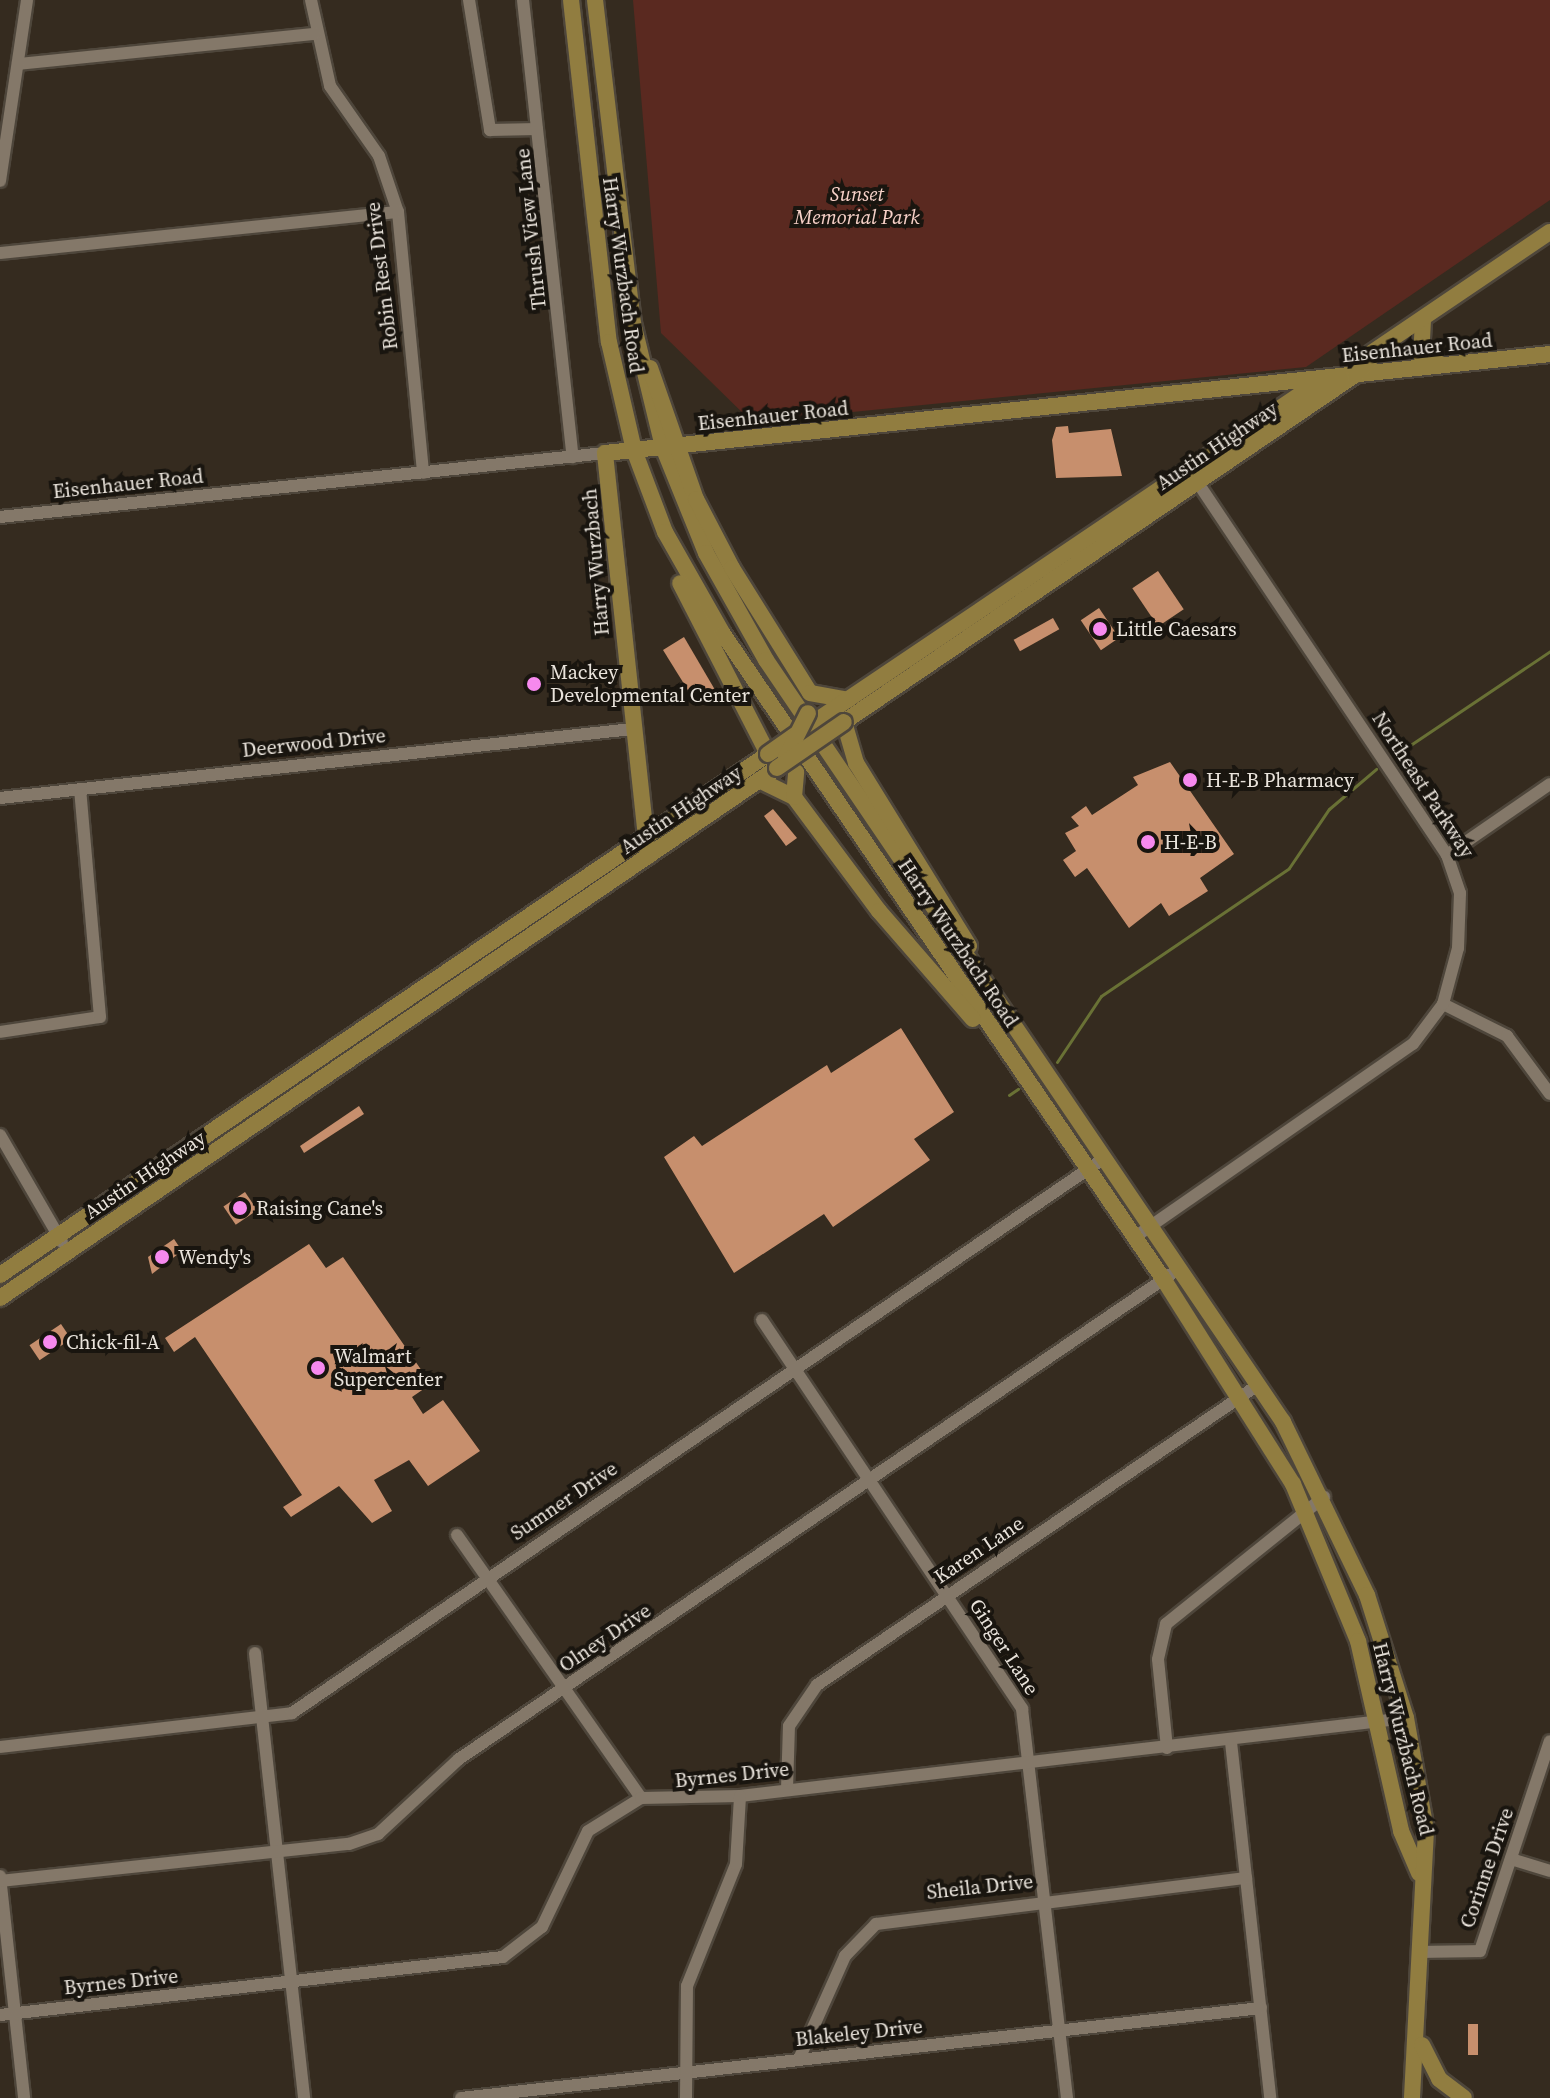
<!DOCTYPE html>
<html>
<head>
<meta charset="utf-8">
<style>
	body { margin:0 }
	#map { position:relative; width:1550px; height:2098px; overflow:hidden; background:#352b1f; font-family:"Source Serif 4",serif }
	div>[style] { position:absolute }
	.green>* { inset:0; background:#5a2920 }
	.stream>* { height:3px; margin:-1.5px; padding:0 1.5px; transform-origin:1.5px; border-radius:1.5px; background:#697135 }
	.building>* { inset:0; background:#c78f6d; transform-origin:0 0 }
	.roads { filter:drop-shadow(2px 0 #4e463b) drop-shadow(-2px 0 #4e463b) drop-shadow(0 2px #4e463b) drop-shadow(0 -2px #4e463b) }
	.minor>* { height:12px; margin:-6px; padding:0 6px; transform-origin:6px; border-radius:6px; background:#847869 }
	.major>* { height:16px; margin:-8px; padding:0 8px; transform-origin:8px; border-radius:8px; background:#917d40 }
	.bridges { filter:drop-shadow(2px 0 #4e463b) drop-shadow(-2px 0 #4e463b) drop-shadow(0 2px #4e463b) drop-shadow(0 -2px #4e463b) }
	.major-bridge>* { height:16px; margin:-8px; padding:0 8px; transform-origin:8px; border-radius:8px; background:#917d40 }
	.dots>* { width:22px; height:22px; translate:-50% -50%; box-sizing:border-box; border:4px solid #19150f; border-radius:50% }
	span { translate:-50% -50%; white-space:nowrap; text-align:center; line-height:1.15; -webkit-text-stroke:8px #19150f; paint-order:stroke }
	.park-label { font-size:20px; color:#f8d2c9; font-style:italic }
	.street-label { font-size:20px; color:#eae4dc }
	.poi-label { font-size:20px; color:#eae4dc }
	.left { translate:0 -50%; text-align:left }
</style>
</head>
<body>
<div id="map">
	<div class="green">
		<div style="clip-path:polygon(633px 0,1550px 0,1550px 200px,1306px 367px,752px 422px,661px 333px)"></div>
	</div>
	<div class="stream">
		<div style="left:1394px;top:756px;width:188px;rotate:-33.9deg"></div>
		<div style="left:1057px;top:1062px;width:79px;rotate:-56.3deg"></div>
		<div style="left:1101px;top:996px;width:227px;rotate:-34.2deg"></div>
		<div style="left:1289px;top:868px;width:71px;rotate:-55.9deg"></div>
		<div style="left:1329px;top:809px;width:62px;rotate:-40.4deg"></div>
		<div style="left:1009px;top:1095px;width:11px;rotate:-34deg"></div>
	</div>
	<div class="building">
		<div style="clip-path:polygon(1068px 426px,1069px 433px,1111px 429px,1122px 476px,1056px 478px,1052px 440px,1056px 427px)"></div>
		<div style="left:1158px;top:571px;width:46px;height:31px;rotate:56deg"></div>
		<div style="left:1099px;top:608px;width:36px;height:22px;rotate:56deg"></div>
		<div style="left:1053px;top:618px;width:13px;height:45px;rotate:61deg"></div>
		<div style="clip-path:polygon(684px 637px,718px 695px,704px 703px,694px 700px,663px 650px)"></div>
		<div style="clip-path:polygon(1170px 762px,1234px 854px,1200px 878px,1208px 891px,1169px 916px,1161px 903px,1129px 928px,1087px 868px,1075px 877px,1063px 860px,1076px 851px,1065px 833px,1079px 826px,1071px 817px,1086px 806px,1092px 815px,1138px 785px,1133px 777px)"></div>
		<div style="clip-path:polygon(773px 809px,797px 838px,786px 846px,764px 816px)"></div>
		<div style="clip-path:polygon(901px 1028px,954px 1112px,914px 1139px,930px 1160px,833px 1227px,824px 1214px,734px 1273px,664px 1157px,694px 1136px,702px 1146px,827px 1065px,831px 1073px)"></div>
		<div style="clip-path:polygon(359px 1106px,364px 1114px,304px 1153px,300px 1146px)"></div>
		<div style="left:245px;top:1192px;width:22px;height:26px;rotate:56deg"></div>
		<div style="clip-path:polygon(174px 1239px,182px 1251px,152px 1274px,148px 1257px)"></div>
		<div style="clip-path:polygon(309px 1244px,326px 1268px,343px 1257px,431px 1384px,412px 1397px,423px 1414px,443px 1400px,480px 1451px,428px 1486px,409px 1460px,374px 1480px,392px 1511px,372px 1523px,339px 1486px,291px 1517px,283px 1507px,302px 1495px,195px 1337px,174px 1352px,165px 1338px)"></div>
		<div style="left:61px;top:1324px;width:18px;height:38px;rotate:56deg"></div>
		<div style="left:1468px;top:2024px;width:10px;height:31px"></div>
	</div>
	<div class="roads">
		<div class="minor">
			<div style="left:311px;top:0;width:88px;rotate:77.5deg"></div>
			<div style="left:330px;top:86px;width:85px;rotate:55deg"></div>
			<div style="left:379px;top:156px;width:59px;rotate:71.3deg"></div>
			<div style="left:398px;top:212px;width:262px;rotate:84.5deg"></div>
			<div style="left:469px;top:0;width:132px;rotate:80.8deg"></div>
			<div style="left:490px;top:130px;width:47px;rotate:-1.2deg"></div>
			<div style="left:523px;top:0;width:460px;rotate:83.8deg"></div>
			<div style="left:18px;top:64px;width:298px;rotate:-5.8deg"></div>
			<div style="left:0;top:181px;width:183px;rotate:-81.5deg"></div>
			<div style="left:0;top:253px;width:400px;rotate:-5.9deg"></div>
			<div style="left:0;top:517px;width:608px;rotate:-6.04deg"></div>
			<div style="left:0;top:798px;width:636px;rotate:-6.23deg"></div>
			<div style="left:1447px;top:855px;width:125px;rotate:-34.6deg"></div>
			<div style="left:1443px;top:1004px;width:72px;rotate:26.6deg"></div>
			<div style="left:1507px;top:1036px;width:72px;rotate:53.4deg"></div>
			<div style="left:0;top:1032px;width:101px;rotate:-8.5deg"></div>
			<div style="left:100px;top:1017px;width:228px;rotate:-95deg"></div>
			<div style="left:0;top:1135px;width:124px;rotate:59.9deg"></div>
			<div style="left:1135px;top:1237px;width:338px;rotate:-34.8deg"></div>
			<div style="left:1413px;top:1044px;width:50px;rotate:-53.1deg"></div>
			<div style="left:1443px;top:1004px;width:58px;rotate:-75deg"></div>
			<div style="left:1458px;top:948px;width:55px;rotate:-87.9deg"></div>
			<div style="left:1460px;top:893px;width:40px;rotate:-108.9deg"></div>
			<div style="left:1447px;top:855px;width:448px;rotate:-123.8deg"></div>
			<div style="left:762px;top:1320px;width:468px;rotate:56.2deg"></div>
			<div style="left:1022px;top:1709px;width:392px;rotate:83.4deg"></div>
			<div style="left:457px;top:1535px;width:321px;rotate:55deg"></div>
			<div style="left:255px;top:1653px;width:448px;rotate:83.7deg"></div>
			<div style="left:1231px;top:1742px;width:358px;rotate:83.7deg"></div>
			<div style="left:0;top:1747px;width:294px;rotate:-6.6deg"></div>
			<div style="left:292px;top:1713px;width:982px;rotate:-34.34deg"></div>
			<div style="left:1167px;top:1748px;width:89px;rotate:-95.8deg"></div>
			<div style="left:1158px;top:1659px;width:36px;rotate:-77deg"></div>
			<div style="left:1166px;top:1624px;width:203px;rotate:-38.8deg"></div>
			<div style="left:787px;top:1789px;width:63px;rotate:-88.2deg"></div>
			<div style="left:789px;top:1726px;width:50px;rotate:-55.7deg"></div>
			<div style="left:817px;top:1685px;width:533px;rotate:-34.23deg"></div>
			<div style="left:1511px;top:1859px;width:41px;rotate:17.1deg"></div>
			<div style="left:0;top:1876px;width:223px;rotate:83.8deg"></div>
			<div style="left:0;top:1881px;width:351px;rotate:-6.1deg"></div>
			<div style="left:349px;top:1844px;width:31px;rotate:-19deg"></div>
			<div style="left:378px;top:1834px;width:110px;rotate:-42.8deg"></div>
			<div style="left:459px;top:1759px;width:872px;rotate:-34.25deg"></div>
			<div style="left:1422px;top:1952px;width:58px;rotate:-1deg"></div>
			<div style="left:1480px;top:1951px;width:221px;rotate:-71.6deg"></div>
			<div style="left:0;top:2015px;width:506px;rotate:-6.58deg"></div>
			<div style="left:503px;top:1957px;width:49px;rotate:-37.6deg"></div>
			<div style="left:542px;top:1927px;width:106px;rotate:-64.4deg"></div>
			<div style="left:588px;top:1831px;width:62px;rotate:-31.9deg"></div>
			<div style="left:641px;top:1798px;width:99px;rotate:-1.2deg"></div>
			<div style="left:740px;top:1796px;width:671px;rotate:-6.68deg"></div>
			<div style="left:799px;top:2059px;width:113px;rotate:-65.9deg"></div>
			<div style="left:845px;top:1956px;width:45px;rotate:-45.9deg"></div>
			<div style="left:876px;top:1924px;width:373px;rotate:-7.1deg"></div>
			<div style="left:461px;top:2098px;width:805px;rotate:-6.42deg"></div>
			<div style="left:686px;top:2098px;width:112px;rotate:-89.5deg"></div>
			<div style="left:687px;top:1986px;width:131px;rotate:-68.1deg"></div>
			<div style="left:736px;top:1864px;width:68px;rotate:-86.6deg"></div>
		</div>
		<div class="major">
			<div style="left:571px;top:0;width:344px;rotate:83.7deg"></div>
			<div style="left:609px;top:342px;width:111px;rotate:77deg"></div>
			<div style="left:634px;top:450px;width:88px;rotate:69.3deg"></div>
			<div style="left:665px;top:532px;width:117px;rotate:60.4deg"></div>
			<div style="left:723px;top:634px;width:782px;rotate:55.68deg"></div>
			<div style="left:1164px;top:1280px;width:241px;rotate:57.7deg"></div>
			<div style="left:1293px;top:1484px;width:170px;rotate:67.5deg"></div>
			<div style="left:1358px;top:1641px;width:195px;rotate:77.2deg"></div>
			<div style="left:1401px;top:1831px;width:46px;rotate:66.8deg"></div>
			<div style="left:595px;top:0;width:325px;rotate:83.3deg"></div>
			<div style="left:633px;top:323px;width:128px;rotate:76.4deg"></div>
			<div style="left:663px;top:447px;width:114px;rotate:67.9deg"></div>
			<div style="left:706px;top:553px;width:123px;rotate:60.7deg"></div>
			<div style="left:766px;top:660px;width:921px;rotate:55.84deg"></div>
			<div style="left:1283px;top:1422px;width:192px;rotate:64.1deg"></div>
			<div style="left:1367px;top:1595px;width:129px;rotate:72.4deg"></div>
			<div style="left:1406px;top:1718px;width:114px;rotate:79.9deg"></div>
			<div style="left:1426px;top:1830px;width:268px;rotate:93deg"></div>
			<div style="left:1423px;top:320px;width:35px;rotate:93deg"></div>
			<div style="left:1421px;top:355px;width:23px;rotate:25deg"></div>
			<div style="left:1371px;top:353px;width:216px;rotate:-34.1deg"></div>
			<div style="left:650px;top:368px;width:139px;rotate:70.7deg"></div>
			<div style="left:696px;top:499px;width:78px;rotate:62.4deg"></div>
			<div style="left:732px;top:568px;width:147px;rotate:58deg"></div>
			<div style="left:810px;top:693px;width:39px;rotate:10deg"></div>
			<div style="left:813px;top:723px;width:615px;rotate:-34deg"></div>
			<div style="left:759px;top:780px;width:39px;rotate:26deg"></div>
			<div style="left:794px;top:797px;width:142px;rotate:53.3deg"></div>
			<div style="left:879px;top:911px;width:143px;rotate:49deg"></div>
			<div style="left:794px;top:797px;width:25px;rotate:-85deg"></div>
			<div style="left:648px;top:856px;width:405px;rotate:-96.1deg"></div>
			<div style="left:605px;top:453px;width:950px;rotate:-5.98deg"></div>
			<div style="left:969px;top:946px;width:215px;rotate:-121.7deg"></div>
			<div style="left:856px;top:763px;width:43px;rotate:-106.3deg"></div>
			<div style="left:844px;top:722px;width:618px;rotate:-34.18deg"></div>
			<div style="left:1355px;top:375px;width:35px;rotate:-47deg"></div>
			<div style="left:0;top:1275px;width:928px;rotate:-34.15deg"></div>
			<div style="left:768px;top:754px;width:192px;rotate:-117.2deg"></div>
			<div style="left:0;top:1298px;width:941px;rotate:-34.3deg"></div>
			<div style="left:1422px;top:2045px;width:38px;rotate:63deg"></div>
			<div style="left:1439px;top:2079px;width:31px;rotate:37deg"></div>
		</div>
	</div>
	<div class="bridges">
		<div class="major-bridge">
			<div style="left:768px;top:754px;width:33px;rotate:-35deg"></div>
			<div style="left:786px;top:757px;width:49px;rotate:-63.4deg"></div>
			<div style="left:777px;top:768px;width:81px;rotate:-34.5deg"></div>
		</div>
	</div>
	<div class="dots">
		<div style="left:1100px;top:629px;background:#f689ee"></div>
		<div style="left:534px;top:684px;background:#f689ee"></div>
		<div style="left:1190px;top:780px;background:#f689ee"></div>
		<div style="left:1148px;top:842px;background:#f689ee"></div>
		<div style="left:240px;top:1208px;background:#f689ee"></div>
		<div style="left:162px;top:1257px;background:#f689ee"></div>
		<div style="left:50px;top:1342px;background:#f689ee"></div>
		<div style="left:318px;top:1368px;background:#f689ee"></div>
	</div>
	<div class="park-label">
		<span style="left:857px;top:206px">Sunset<br>Memorial Park</span>
	</div>
	<div class="street-label">
		<span style="left:531px;top:229px;rotate:-96deg">Thrush View Lane</span>
		<span style="left:623px;top:275px;rotate:82deg">Harry Wurzbach Road</span>
		<span style="left:382px;top:276px;rotate:-97deg">Robin Rest Drive</span>
		<span style="left:1417px;top:348px;rotate:-6deg">Eisenhauer Road</span>
		<span style="left:773px;top:416px;rotate:-6deg">Eisenhauer Road</span>
		<span style="left:1217px;top:446px;rotate:-34deg">Austin Highway</span>
		<span style="left:128px;top:484px;rotate:-6deg">Eisenhauer Road</span>
		<span style="left:596px;top:562px;rotate:-95deg">Harry Wurzbach</span>
		<span style="left:314px;top:743px;rotate:-6deg">Deerwood Drive</span>
		<span style="left:1423px;top:785px;rotate:57deg">Northeast Parkway</span>
		<span style="left:681px;top:810px;rotate:-34deg">Austin Highway</span>
		<span style="left:958px;top:943px;rotate:56deg">Harry Wurzbach Road</span>
		<span style="left:145px;top:1175px;rotate:-34deg">Austin Highway</span>
		<span style="left:564px;top:1501px;rotate:-34deg">Sumner Drive</span>
		<span style="left:979px;top:1550px;rotate:-34deg">Karen Lane</span>
		<span style="left:605px;top:1638px;rotate:-34deg">Olney Drive</span>
		<span style="left:1004px;top:1647px;rotate:57deg">Ginger Lane</span>
		<span style="left:1403px;top:1739px;rotate:76deg">Harry Wurzbach Road</span>
		<span style="left:732px;top:1775px;rotate:-6deg">Byrnes Drive</span>
		<span style="left:1487px;top:1868px;rotate:-71deg">Corinne Drive</span>
		<span style="left:980px;top:1887px;rotate:-6deg">Sheila Drive</span>
		<span style="left:121px;top:1982px;rotate:-6deg">Byrnes Drive</span>
		<span style="left:859px;top:2033px;rotate:-6deg">Blakeley Drive</span>
	</div>
	<div class="poi-label">
		<span class="left" style="left:1116px;top:629px">Little Caesars</span>
		<span class="left" style="left:550px;top:684px">Mackey<br>Developmental Center</span>
		<span class="left" style="left:1206px;top:780px">H-E-B Pharmacy</span>
		<span class="left" style="left:1164px;top:842px">H-E-B</span>
		<span class="left" style="left:256px;top:1208px">Raising Cane's</span>
		<span class="left" style="left:178px;top:1257px">Wendy's</span>
		<span class="left" style="left:66px;top:1342px">Chick-fil-A</span>
		<span class="left" style="left:334px;top:1368px">Walmart<br>Supercenter</span>
	</div>
</div>
</body>
</html>
